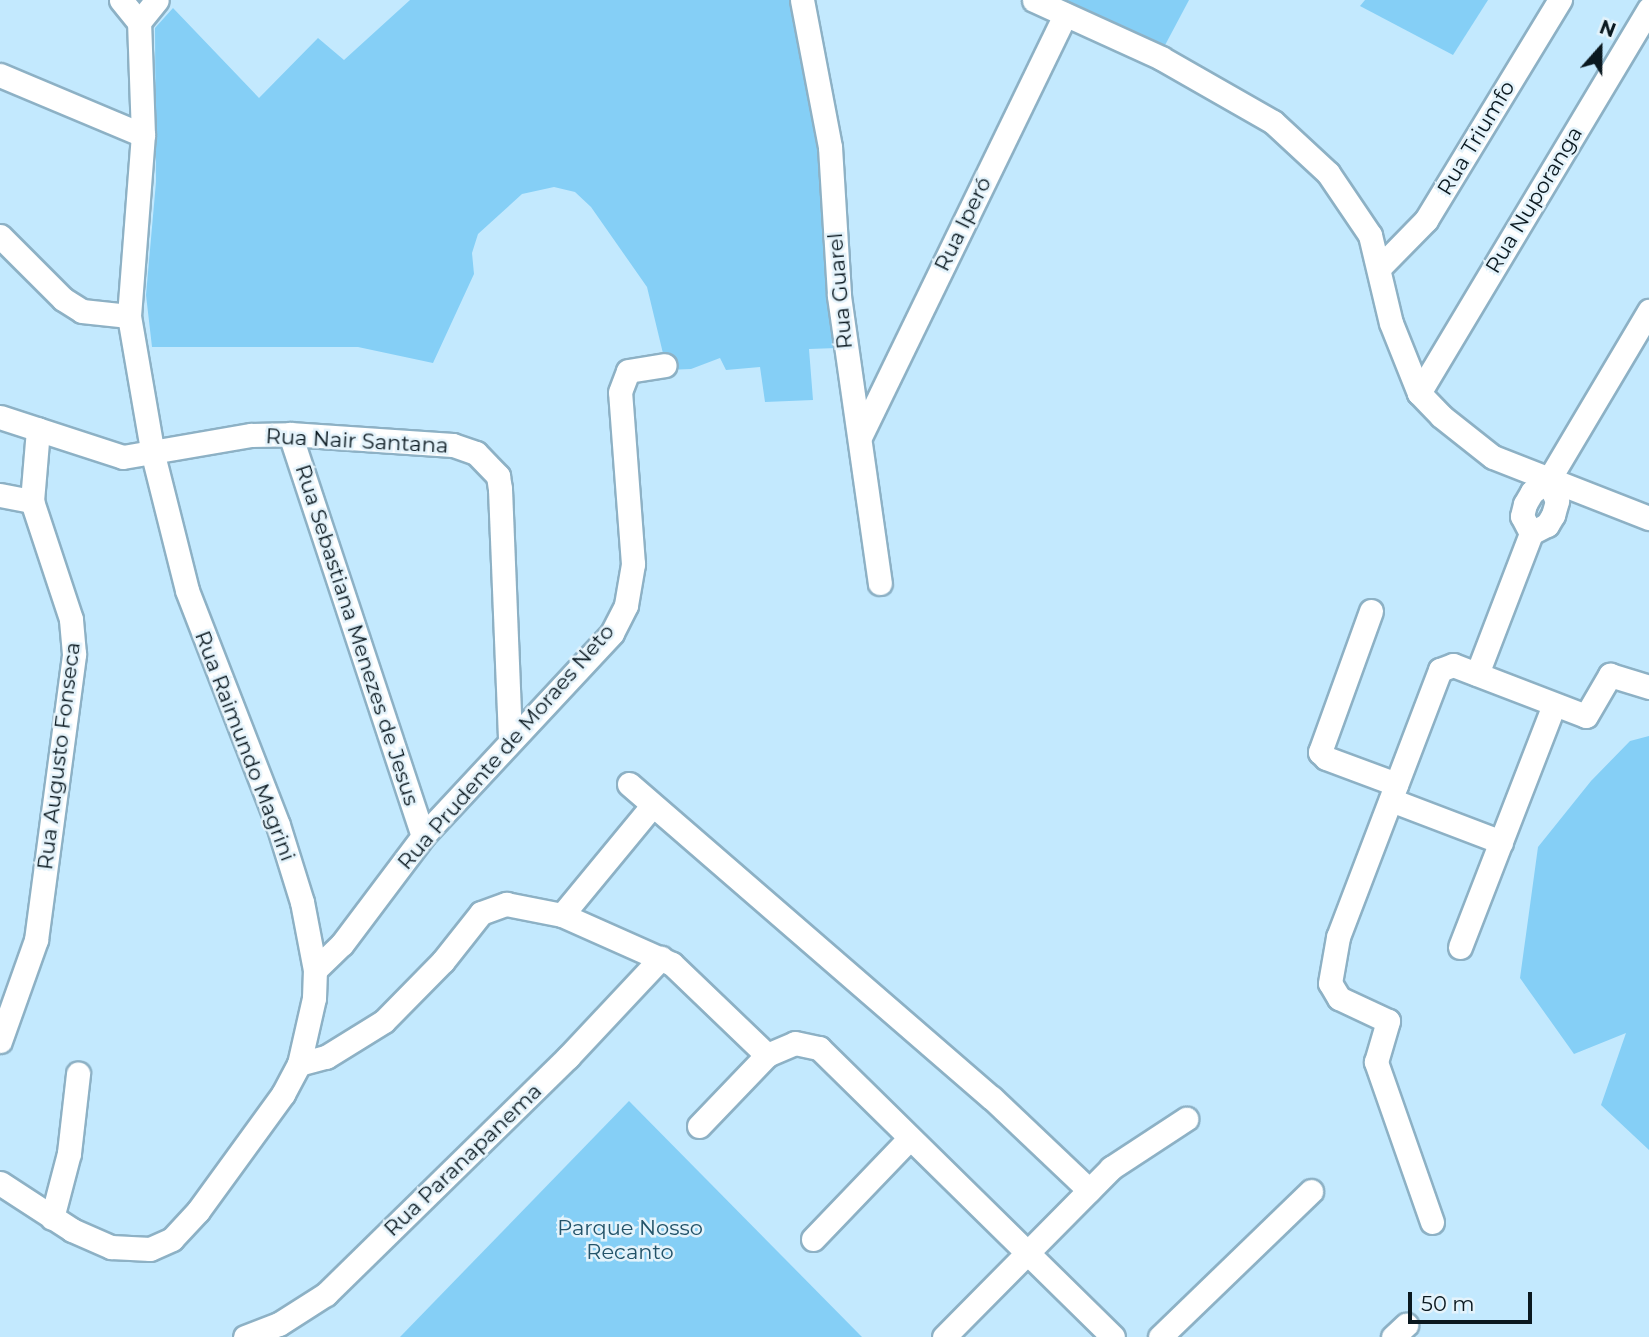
<!DOCTYPE html>
<html>
<head>
<meta charset="utf-8">
<style>
	body { margin:0 }
	#map { position:relative; width:1649px; height:1337px; overflow:hidden; background:#c3e9fe; font-family:Montserrat,sans-serif }
	div>[style] { position:absolute }
	.green>* { inset:0; background:#85cff6 }
	.roads { filter:drop-shadow(2px 0 #8db1c5) drop-shadow(-2px 0 #8db1c5) drop-shadow(0 2px #8db1c5) drop-shadow(0 -2px #8db1c5) }
	.minor>* { height:23px; margin:-11.5px; padding:0 11.5px; transform-origin:11.5px; border-radius:11.5px; background:#fff }
	span { translate:-50% -50%; white-space:nowrap; text-align:center; line-height:1.15; -webkit-text-stroke:5px #e4f3fb; paint-order:stroke }
	.street-label { font-size:21px; color:#0a181f }
	.park-label { font-size:21px; color:#235369 }
	.north { position:absolute; left:1565px; top:14px; width:70px; height:70px; -webkit-text-stroke:5px #e4f3fb; paint-order:stroke; rotate:21deg; font-size:19px; font-weight:700; line-height:28px; text-align:center; color:#0a181f }
	.north::after { content:''; display:block; margin:auto; width:24px; height:32px; background:#0a181f; clip-path:polygon(50% 0,100% 100%,50% 72%,0 100%) }
	.scale { position:absolute; left:1408px; top:1292px; width:124px; height:32px; box-sizing:border-box; border:4px solid #0a181f; border-top:0; padding-left:9px; font-size:21px; line-height:24px; white-space:nowrap; color:#0a181f; -webkit-text-stroke:5px #e4f3fb; paint-order:stroke }
</style>
</head>
<body>
<div id="map">
	<div class="green">
		<div style="clip-path:polygon(410px 0,794px 0,824px 136px,837px 348px,809px 349px,813px 400px,765px 402px,760px 367px,726px 370px,720px 358px,691px 369px,667px 370px,647px 287px,591px 207px,575px 192px,554px 187px,522px 194px,478px 234px,472px 253px,474px 274px,433px 363px,358px 347px,152px 347px,146px 295px,156px 182px,155px 28px,173px 8px,259px 98px,318px 38px,344px 60px)"></div>
		<div style="clip-path:polygon(1062px 0,1189px 0,1163px 49px)"></div>
		<div style="clip-path:polygon(1365px 0,1488px 0,1453px 55px,1360px 6px)"></div>
		<div style="clip-path:polygon(1649px 736px,1649px 1150px,1601px 1105px,1626px 1033px,1574px 1054px,1520px 978px,1538px 847px,1591px 781px,1630px 741px)"></div>
		<div style="clip-path:polygon(629px 1101px,862px 1337px,400px 1337px)"></div>
	</div>
	<div class="roads">
		<div class="minor">
			<div style="left:121px;top:0;width:28px;rotate:51deg"></div>
			<div style="left:802px;top:0;width:150px;rotate:79.2deg"></div>
			<div style="left:830px;top:147px;width:149px;rotate:86.5deg"></div>
			<div style="left:839px;top:296px;width:290px;rotate:81.9deg"></div>
			<div style="left:1034px;top:0;width:140px;rotate:24.5deg"></div>
			<div style="left:1161px;top:58px;width:129px;rotate:29.7deg"></div>
			<div style="left:1273px;top:122px;width:75px;rotate:42.8deg"></div>
			<div style="left:1328px;top:173px;width:75px;rotate:55.9deg"></div>
			<div style="left:1370px;top:235px;width:90px;rotate:76.6deg"></div>
			<div style="left:1391px;top:323px;width:75px;rotate:68.2deg"></div>
			<div style="left:1419px;top:393px;width:32px;rotate:46deg"></div>
			<div style="left:1441px;top:416px;width:66px;rotate:38.3deg"></div>
			<div style="left:1493px;top:457px;width:168px;rotate:21.4deg"></div>
			<div style="left:139px;top:22px;width:28px;rotate:-51deg"></div>
			<div style="left:0;top:75px;width:155px;rotate:22.8deg"></div>
			<div style="left:0;top:236px;width:89px;rotate:45deg"></div>
			<div style="left:63px;top:299px;width:22px;rotate:32deg"></div>
			<div style="left:82px;top:311px;width:47px;rotate:6.1deg"></div>
			<div style="left:1380px;top:267px;width:66px;rotate:-45.6deg"></div>
			<div style="left:1426px;top:220px;width:258px;rotate:-58.7deg"></div>
			<div style="left:1419px;top:393px;width:448px;rotate:-59.1deg"></div>
			<div style="left:0;top:417px;width:129px;rotate:18deg"></div>
			<div style="left:123px;top:457px;width:130px;rotate:-9.8deg"></div>
			<div style="left:251px;top:435px;width:39px;rotate:-1deg"></div>
			<div style="left:290px;top:434px;width:163px;rotate:3.9deg"></div>
			<div style="left:453px;top:445px;width:24px;rotate:19deg"></div>
			<div style="left:476px;top:453px;width:32px;rotate:46deg"></div>
			<div style="left:498px;top:476px;width:13px;rotate:81deg"></div>
			<div style="left:500px;top:489px;width:250px;rotate:87.7deg"></div>
			<div style="left:862px;top:433px;width:465px;rotate:-64.1deg"></div>
			<div style="left:290px;top:434px;width:423px;rotate:71.7deg"></div>
			<div style="left:0;top:495px;width:33px;rotate:11deg"></div>
			<div style="left:1531px;top:533px;width:19px;rotate:-118deg"></div>
			<div style="left:1522px;top:516px;width:12px;rotate:-76deg"></div>
			<div style="left:1525px;top:504px;width:14px;rotate:-60deg"></div>
			<div style="left:1532px;top:492px;width:19px;rotate:-35deg"></div>
			<div style="left:1548px;top:481px;width:198px;rotate:-59.3deg"></div>
			<div style="left:1371px;top:611px;width:150px;rotate:109.9deg"></div>
			<div style="left:1320px;top:752px;width:8px;rotate:45deg"></div>
			<div style="left:1326px;top:758px;width:75px;rotate:20.4deg"></div>
			<div style="left:1477px;top:674px;width:151px;rotate:-69deg"></div>
			<div style="left:1531px;top:533px;width:18px;rotate:-27deg"></div>
			<div style="left:1547px;top:525px;width:12px;rotate:-59deg"></div>
			<div style="left:1553px;top:515px;width:15px;rotate:-74deg"></div>
			<div style="left:1557px;top:501px;width:22px;rotate:-114deg"></div>
			<div style="left:629px;top:784px;width:480px;rotate:40.9deg"></div>
			<div style="left:992px;top:1098px;width:134px;rotate:43.5deg"></div>
			<div style="left:1391px;top:800px;width:118px;rotate:20.9deg"></div>
			<div style="left:562px;top:915px;width:141px;rotate:-50.5deg"></div>
			<div style="left:1460px;top:947px;width:260px;rotate:-68.8deg"></div>
			<div style="left:315px;top:970px;width:37px;rotate:-44deg"></div>
			<div style="left:342px;top:944px;width:135px;rotate:-53.1deg"></div>
			<div style="left:423px;top:836px;width:277px;rotate:-47deg"></div>
			<div style="left:612px;top:633px;width:31px;rotate:-63deg"></div>
			<div style="left:626px;top:605px;width:42px;rotate:-80.3deg"></div>
			<div style="left:633px;top:564px;width:172px;rotate:-94.3deg"></div>
			<div style="left:620px;top:392px;width:22px;rotate:-69deg"></div>
			<div style="left:628px;top:371px;width:37px;rotate:-9deg"></div>
			<div style="left:0;top:1041px;width:107px;rotate:-70.4deg"></div>
			<div style="left:36px;top:940px;width:289px;rotate:-82.4deg"></div>
			<div style="left:74px;top:654px;width:35px;rotate:-95deg"></div>
			<div style="left:71px;top:619px;width:124px;rotate:-108.3deg"></div>
			<div style="left:32px;top:501px;width:72px;rotate:-85.2deg"></div>
			<div style="left:299px;top:1064px;width:28px;rotate:-15deg"></div>
			<div style="left:326px;top:1057px;width:68px;rotate:-31.8deg"></div>
			<div style="left:384px;top:1021px;width:84px;rotate:-45.5deg"></div>
			<div style="left:443px;top:961px;width:61px;rotate:-51.6deg"></div>
			<div style="left:481px;top:913px;width:27px;rotate:-20deg"></div>
			<div style="left:506px;top:904px;width:57px;rotate:11.1deg"></div>
			<div style="left:562px;top:915px;width:120px;rotate:24deg"></div>
			<div style="left:672px;top:964px;width:132px;rotate:43.8deg"></div>
			<div style="left:699px;top:1126px;width:98px;rotate:-46.2deg"></div>
			<div style="left:767px;top:1055px;width:30px;rotate:-23deg"></div>
			<div style="left:795px;top:1043px;width:25px;rotate:12deg"></div>
			<div style="left:819px;top:1048px;width:412px;rotate:44.5deg"></div>
			<div style="left:0;top:1183px;width:86px;rotate:33.1deg"></div>
			<div style="left:72px;top:1230px;width:43px;rotate:23.6deg"></div>
			<div style="left:111px;top:1247px;width:39px;rotate:3deg"></div>
			<div style="left:150px;top:1249px;width:24px;rotate:-24deg"></div>
			<div style="left:172px;top:1239px;width:38px;rotate:-47deg"></div>
			<div style="left:198px;top:1211px;width:145px;rotate:-54deg"></div>
			<div style="left:283px;top:1094px;width:34px;rotate:-62deg"></div>
			<div style="left:299px;top:1064px;width:68px;rotate:-77.2deg"></div>
			<div style="left:314px;top:998px;width:28px;rotate:-88deg"></div>
			<div style="left:315px;top:970px;width:69px;rotate:-100.8deg"></div>
			<div style="left:302px;top:902px;width:81px;rotate:-107.3deg"></div>
			<div style="left:278px;top:825px;width:252px;rotate:-111.2deg"></div>
			<div style="left:187px;top:590px;width:139px;rotate:-104.1deg"></div>
			<div style="left:153px;top:455px;width:141px;rotate:-99.8deg"></div>
			<div style="left:129px;top:316px;width:182px;rotate:-85.6deg"></div>
			<div style="left:143px;top:135px;width:113px;rotate:-92deg"></div>
			<div style="left:52px;top:1218px;width:67px;rotate:-75.3deg"></div>
			<div style="left:69px;top:1153px;width:80px;rotate:-83.5deg"></div>
			<div style="left:1432px;top:1222px;width:170px;rotate:-109.3deg"></div>
			<div style="left:1376px;top:1062px;width:43px;rotate:-73.7deg"></div>
			<div style="left:1388px;top:1021px;width:54px;rotate:-154.9deg"></div>
			<div style="left:1339px;top:998px;width:17px;rotate:-121deg"></div>
			<div style="left:1330px;top:983px;width:47px;rotate:-80.1deg"></div>
			<div style="left:1338px;top:937px;width:286px;rotate:-69.1deg"></div>
			<div style="left:1440px;top:670px;width:14px;rotate:-21deg"></div>
			<div style="left:1453px;top:665px;width:142px;rotate:21deg"></div>
			<div style="left:1586px;top:716px;width:48px;rotate:-59.7deg"></div>
			<div style="left:1610px;top:675px;width:41px;rotate:17.1deg"></div>
			<div style="left:813px;top:1239px;width:140px;rotate:-46.2deg"></div>
			<div style="left:245px;top:1337px;width:36px;rotate:-21deg"></div>
			<div style="left:279px;top:1324px;width:56px;rotate:-32.6deg"></div>
			<div style="left:326px;top:1294px;width:339px;rotate:-44.4deg"></div>
			<div style="left:568px;top:1057px;width:136px;rotate:-46.8deg"></div>
			<div style="left:944px;top:1337px;width:238px;rotate:-45.3deg"></div>
			<div style="left:1111px;top:1168px;width:90px;rotate:-33.2deg"></div>
			<div style="left:1160px;top:1337px;width:210px;rotate:-44deg"></div>
			<div style="left:1393px;top:1337px;width:18px;rotate:-43deg"></div>
		</div>
	</div>
	<div class="street-label">
		<span style="left:1476px;top:138px;rotate:-59deg">Rua Triumfo</span>
		<span style="left:1534px;top:200px;rotate:-59deg">Rua Nuporanga</span>
		<span style="left:963px;top:224px;rotate:-64deg">Rua Iperó</span>
		<span style="left:840px;top:291px;rotate:-95deg">Rua Guarel</span>
		<span style="left:357px;top:441px;rotate:3deg">Rua Nair Santana</span>
		<span style="left:357px;top:635px;rotate:72deg">Rua Sebastiana Menezes de Jesus</span>
		<span style="left:245px;top:746px;rotate:69deg">Rua Raimundo Magrini</span>
		<span style="left:506px;top:747px;rotate:-49deg">Rua Prudente de Moraes Neto</span>
		<span style="left:59px;top:756px;rotate:-83deg">Rua Augusto Fonseca</span>
		<span style="left:463px;top:1160px;rotate:-44deg">Rua Paranapanema</span>
	</div>
	<div class="park-label">
		<span style="left:630px;top:1240px">Parque Nosso<br>Recanto</span>
	</div>
	<div class="north">N</div>
	<div class="scale">50 m</div>
</div>
</body>
</html>
